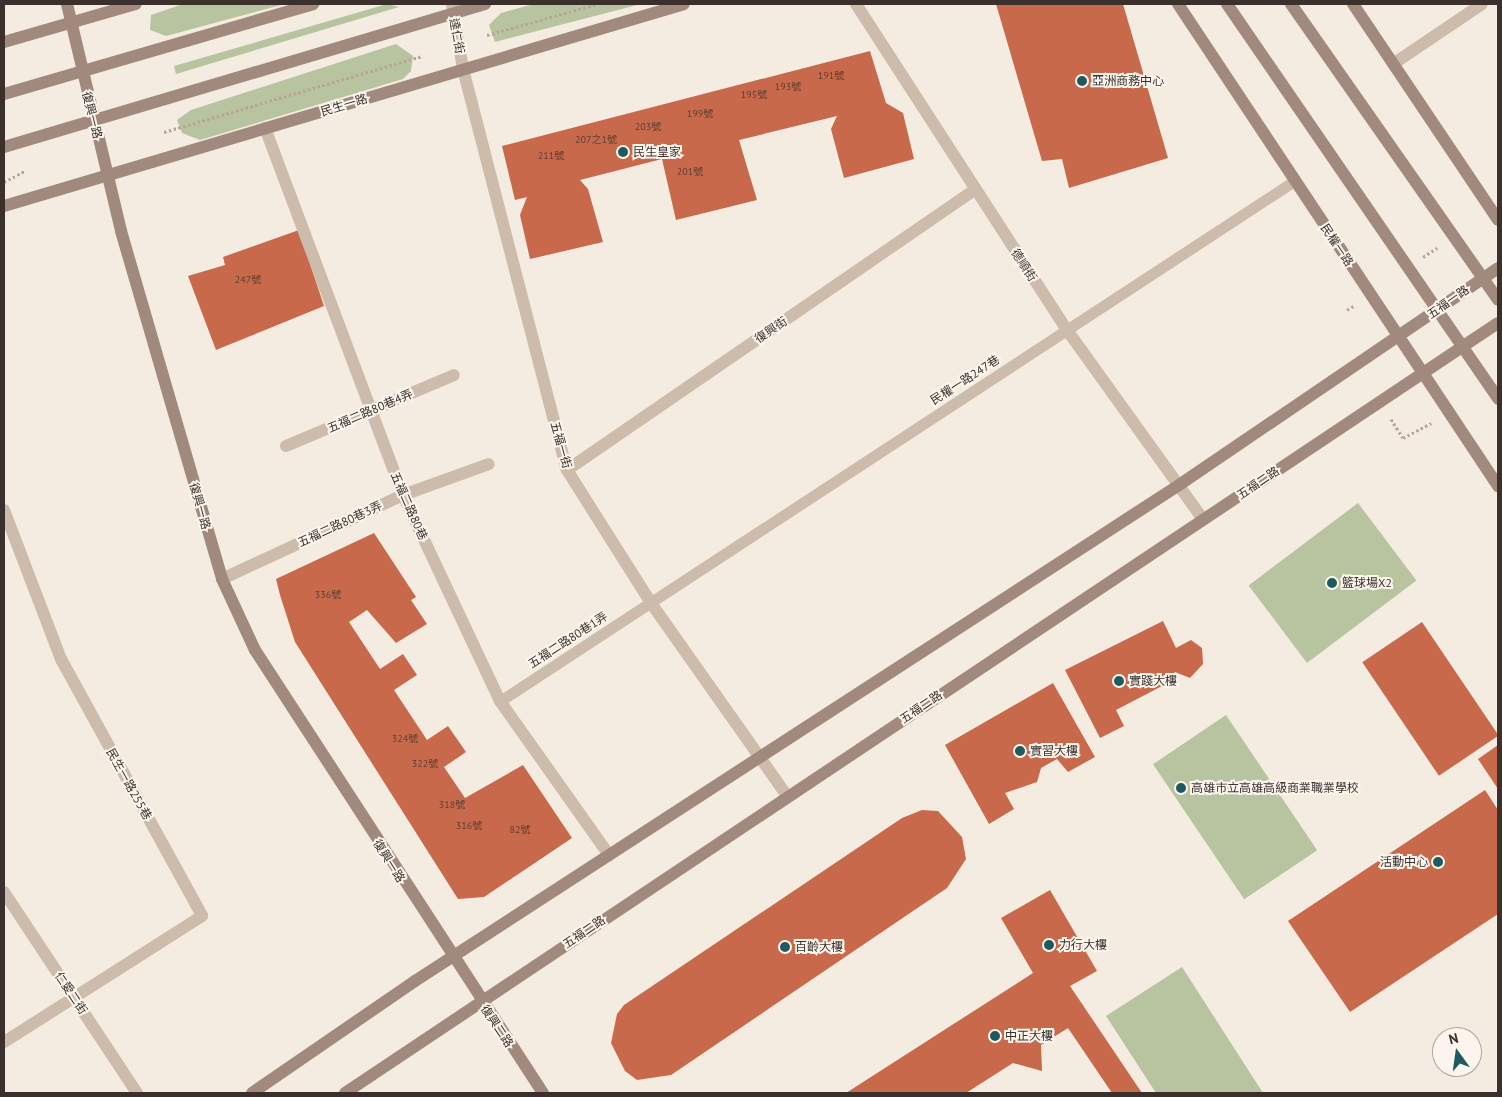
<!DOCTYPE html>
<html>
<head>
<meta charset="utf-8">
<style>
	body { margin:0 }
	#map { position:relative; width:1502px; height:1097px; overflow:hidden; background:#f4ebe1; font-family:"PT Sans","Noto Sans TC",sans-serif }
	div>[style] { position:absolute }
	.green>* { inset:0; background:#b8c4a0; transform-origin:0 0 }
	.building>* { inset:0; background:#c8694b; transform-origin:0 0 }
	.path>* { height:3px; margin-top:-1.5px; transform-origin:0; background:repeating-linear-gradient(90deg,#b9a596 0 2.5px,transparent 0 5px) }
	.lane>* { height:11px; margin:-5.5px; padding:0 5.5px; transform-origin:5.5px; border-radius:5.5px; background:#cdbbac }
	.street>* { height:12px; margin:-6px; padding:0 6px; transform-origin:6px; border-radius:6px; background:#cdbbac }
	.secondary>* { height:12px; margin:-6px; padding:0 6px; transform-origin:6px; border-radius:6px; background:#a18a7d }
	.dots>* { width:14px; height:14px; translate:-50% -50%; box-sizing:border-box; border:2px solid #fbf5ee; border-radius:50% }
	span { translate:-50% -50%; white-space:nowrap; text-align:center; line-height:1.15; -webkit-text-stroke:4px #fbf5ee; paint-order:stroke }
	.number-label { font-size:10px; color:#5e3e33 }
	.number-label span { -webkit-text-stroke-width:0 }
	.street-label { font-size:12px; color:#3b302b }
	.poi-label { font-size:12px; color:#3b302b }
	.left { translate:0 -50%; text-align:left }
	.right { translate:-100% -50%; text-align:right }
	.frame { position:absolute; inset:0; border:5px solid #3b302b; pointer-events:none }
	.north { position:absolute; left:1432px; top:1027px; width:50px; height:50px; box-sizing:border-box; background:#fbf5ee; border:1px solid #aea6a0; border-radius:50%; rotate:346deg; font-size:14px; font-weight:700; line-height:20px; text-align:center; color:#3b302b }
	.north::after { content:''; display:block; margin:auto; width:18px; height:22px; background:#1f5a5e; clip-path:polygon(50% 0,100% 100%,50% 72%,0 100%) }
</style>
</head>
<body>
<div id="map">
	<div class="green">
		<div style="clip-path:polygon(183px 4px,285px 4px,166px 36px,150px 30px,151px 15px)"></div>
		<div style="clip-path:polygon(387px 4px,399px 7px,176px 74px,174px 66px)"></div>
		<div style="clip-path:polygon(534px 4px,641px 4px,495px 42px,489px 25px,501px 13px)"></div>
		<div style="clip-path:polygon(396px 44px,413px 56px,411px 71px,403px 79px,200px 140px,182px 133px,177px 120px,191px 110px)"></div>
		<div style="left:1358px;top:503px;width:97px;height:137px;rotate:53deg"></div>
		<div style="left:1226px;top:715px;width:163px;height:88px;rotate:56deg"></div>
		<div style="clip-path:polygon(1182px 967px,1263px 1093px,1156px 1093px,1106px 1016px)"></div>
	</div>
	<div class="building">
		<div style="clip-path:polygon(996px 4px,1123px 4px,1168px 158px,1069px 188px,1062px 159px,1042px 161px)"></div>
		<div style="clip-path:polygon(870px 51px,886px 103px,903px 113px,914px 159px,844px 178px,831px 129px,837px 116px,739px 140px,757px 200px,676px 220px,662px 159px,580px 180px,588px 189px,603px 242px,530px 259px,520px 215px,527px 197px,515px 200px,502px 146px)"></div>
		<div style="clip-path:polygon(299px 230px,324px 306px,216px 350px,188px 276px,225px 265px,223px 257px)"></div>
		<div style="clip-path:polygon(374px 533px,416px 597px,411px 600px,427px 624px,396px 643px,367px 610px,349px 622px,380px 669px,403px 654px,417px 675px,394px 690px,427px 740px,448px 726px,466px 752px,444px 767px,465px 798px,523px 765px,572px 838px,484px 897px,458px 899px,295px 642px,280px 595px,276px 579px)"></div>
		<div style="clip-path:polygon(1163px 621px,1176px 648px,1191px 640px,1202px 648px,1203px 664px,1190px 678px,1175px 672px,1164px 685px,1116px 710px,1124px 726px,1100px 738px,1065px 670px)"></div>
		<div style="left:1422px;top:622px;width:137px;height:72px;rotate:56deg"></div>
		<div style="clip-path:polygon(1053px 683px,1095px 757px,1068px 772px,1057px 759px,1041px 768px,1037px 782px,1005px 793px,1014px 809px,989px 824px,945px 745px)"></div>
		<div style="clip-path:polygon(1498px 745px,1498px 789px,1478px 759px)"></div>
		<div style="clip-path:polygon(1485px 790px,1498px 810px,1498px 914px,1350px 1012px,1288px 921px)"></div>
		<div style="clip-path:polygon(922px 810px,938px 811px,962px 837px,966px 859px,947px 888px,671px 1075px,637px 1080px,625px 1071px,611px 1043px,617px 1014px,624px 1005px,902px 818px)"></div>
		<div style="clip-path:polygon(1050px 890px,1097px 971px,1070px 986px,1142px 1093px,1112px 1093px,1068px 1028px,1041px 1045px,1042px 1071px,1013px 1063px,966px 1093px,846px 1093px,1033px 973px,1001px 918px)"></div>
	</div>
	<div class="path">
		<div style="left:487px;top:35px;width:114px;rotate:-15.7deg"></div>
		<div style="left:164px;top:132px;width:270px;rotate:-16.4deg"></div>
		<div style="left:4px;top:182px;width:24px;rotate:-28deg"></div>
		<div style="left:1423px;top:257px;width:17px;rotate:-33deg"></div>
		<div style="left:1347px;top:310px;width:9px;rotate:-32deg"></div>
		<div style="left:1391px;top:419px;width:22px;rotate:58deg"></div>
		<div style="left:1403px;top:438px;width:32px;rotate:-28deg"></div>
	</div>
	<div class="lane">
		<div style="left:500px;top:701px;width:949px;rotate:-33.22deg"></div>
	</div>
	<div class="street">
		<div style="left:452px;top:4px;width:66px;rotate:80.4deg"></div>
		<div style="left:463px;top:69px;width:414px;rotate:75.5deg"></div>
		<div style="left:567px;top:470px;width:157px;rotate:57.7deg"></div>
		<div style="left:651px;top:603px;width:236px;rotate:54.8deg"></div>
		<div style="left:856px;top:4px;width:388px;rotate:57.1deg"></div>
		<div style="left:1067px;top:330px;width:233px;rotate:54.3deg"></div>
		<div style="left:1393px;top:64px;width:107px;rotate:-34deg"></div>
		<div style="left:265px;top:128px;width:392px;rotate:69.4deg"></div>
		<div style="left:403px;top:495px;width:228px;rotate:64.8deg"></div>
		<div style="left:500px;top:701px;width:189px;rotate:54.7deg"></div>
		<div style="left:286px;top:446px;width:182px;rotate:-22.9deg"></div>
		<div style="left:567px;top:470px;width:495px;rotate:-34.5deg"></div>
		<div style="left:4px;top:510px;width:160px;rotate:69.1deg"></div>
		<div style="left:61px;top:659px;width:293px;rotate:61.2deg"></div>
		<div style="left:202px;top:916px;width:235px;rotate:147.5deg"></div>
		<div style="left:222px;top:579px;width:200px;rotate:-24.9deg"></div>
		<div style="left:403px;top:495px;width:91px;rotate:-19.8deg"></div>
		<div style="left:4px;top:892px;width:241px;rotate:56.5deg"></div>
	</div>
	<div class="secondary">
		<div style="left:67px;top:4px;width:233px;rotate:76.6deg"></div>
		<div style="left:121px;top:231px;width:362px;rotate:73.8deg"></div>
		<div style="left:222px;top:579px;width:78px;rotate:65.1deg"></div>
		<div style="left:255px;top:650px;width:528px;rotate:56.97deg"></div>
		<div style="left:1178px;top:4px;width:579px;rotate:56.42deg"></div>
		<div style="left:1227px;top:4px;width:479px;rotate:55.5deg"></div>
		<div style="left:1291px;top:4px;width:361px;rotate:55deg"></div>
		<div style="left:1353px;top:4px;width:260px;rotate:56.1deg"></div>
		<div style="left:4px;top:42px;width:137px;rotate:-16.1deg"></div>
		<div style="left:4px;top:94px;width:322px;rotate:-16.2deg"></div>
		<div style="left:4px;top:147px;width:502px;rotate:-16.56deg"></div>
		<div style="left:4px;top:206px;width:709px;rotate:-16.54deg"></div>
		<div style="left:252px;top:1093px;width:198px;rotate:-34.5deg"></div>
		<div style="left:415px;top:981px;width:911px;rotate:-32.99deg"></div>
		<div style="left:1179px;top:485px;width:386px;rotate:-34.2deg"></div>
		<div style="left:345px;top:1093px;width:1386px;rotate:-33.74deg"></div>
	</div>
	<div class="dots">
		<div style="left:1082px;top:81px;background:#1f5a5e"></div>
		<div style="left:623px;top:152px;background:#1f5a5e"></div>
		<div style="left:1332px;top:583px;background:#1f5a5e"></div>
		<div style="left:1119px;top:681px;background:#1f5a5e"></div>
		<div style="left:1020px;top:751px;background:#1f5a5e"></div>
		<div style="left:1181px;top:788px;background:#1f5a5e"></div>
		<div style="left:1438px;top:862px;background:#1f5a5e"></div>
		<div style="left:1049px;top:945px;background:#1f5a5e"></div>
		<div style="left:785px;top:947px;background:#1f5a5e"></div>
		<div style="left:995px;top:1036px;background:#1f5a5e"></div>
	</div>
	<div class="number-label">
		<span style="left:831px;top:76px">191號</span>
		<span style="left:788px;top:87px">193號</span>
		<span style="left:754px;top:95px">195號</span>
		<span style="left:700px;top:114px">199號</span>
		<span style="left:648px;top:127px">203號</span>
		<span style="left:596px;top:140px">207之1號</span>
		<span style="left:551px;top:156px">211號</span>
		<span style="left:690px;top:172px">201號</span>
		<span style="left:248px;top:280px">247號</span>
		<span style="left:328px;top:595px">336號</span>
		<span style="left:405px;top:739px">324號</span>
		<span style="left:425px;top:764px">322號</span>
		<span style="left:452px;top:805px">318號</span>
		<span style="left:469px;top:826px">316號</span>
		<span style="left:520px;top:830px">82號</span>
	</div>
	<div class="street-label">
		<span style="left:457px;top:36px;rotate:80deg">達仁街</span>
		<span style="left:344px;top:105px;rotate:-17deg">民生一路</span>
		<span style="left:92px;top:115px;rotate:76deg">復興一路</span>
		<span style="left:1337px;top:245px;rotate:56deg">民權一路</span>
		<span style="left:1024px;top:265px;rotate:57deg">德順街</span>
		<span style="left:1448px;top:302px;rotate:-35deg">五福一路</span>
		<span style="left:771px;top:330px;rotate:-34deg">復興街</span>
		<span style="left:965px;top:380px;rotate:-33deg">民權一路247巷</span>
		<span style="left:370px;top:411px;rotate:-23deg">五福二路80巷4弄</span>
		<span style="left:561px;top:445px;rotate:74deg">五福一街</span>
		<span style="left:1258px;top:483px;rotate:-34deg">五福二路</span>
		<span style="left:200px;top:506px;rotate:74deg">復興一路</span>
		<span style="left:409px;top:506px;rotate:66deg">五福二路80巷</span>
		<span style="left:340px;top:524px;rotate:-25deg">五福二路80巷3弄</span>
		<span style="left:568px;top:640px;rotate:-33deg">五福二路80巷1弄</span>
		<span style="left:921px;top:707px;rotate:-34deg">五福二路</span>
		<span style="left:129px;top:784px;rotate:61deg">民生一路255巷</span>
		<span style="left:389px;top:861px;rotate:58deg">復興一路</span>
		<span style="left:584px;top:932px;rotate:-34deg">五福二路</span>
		<span style="left:71px;top:993px;rotate:56deg">仁愛二街</span>
		<span style="left:497px;top:1026px;rotate:56deg">復興二路</span>
	</div>
	<div class="poi-label">
		<span class="left" style="left:1092px;top:81px">亞洲商務中心</span>
		<span class="left" style="left:633px;top:152px">民生皇家</span>
		<span class="left" style="left:1342px;top:583px">籃球場X2</span>
		<span class="left" style="left:1129px;top:681px">實踐大樓</span>
		<span class="left" style="left:1030px;top:751px">實習大樓</span>
		<span class="left" style="left:1191px;top:788px">高雄市立高雄高級商業職業學校</span>
		<span class="right" style="left:1428px;top:862px">活動中心</span>
		<span class="left" style="left:1059px;top:945px">力行大樓</span>
		<span class="left" style="left:795px;top:947px">百齡大樓</span>
		<span class="left" style="left:1005px;top:1036px">中正大樓</span>
	</div>
	<div class="frame"></div>
	<div class="north">N</div>
</div>
</body>
</html>
